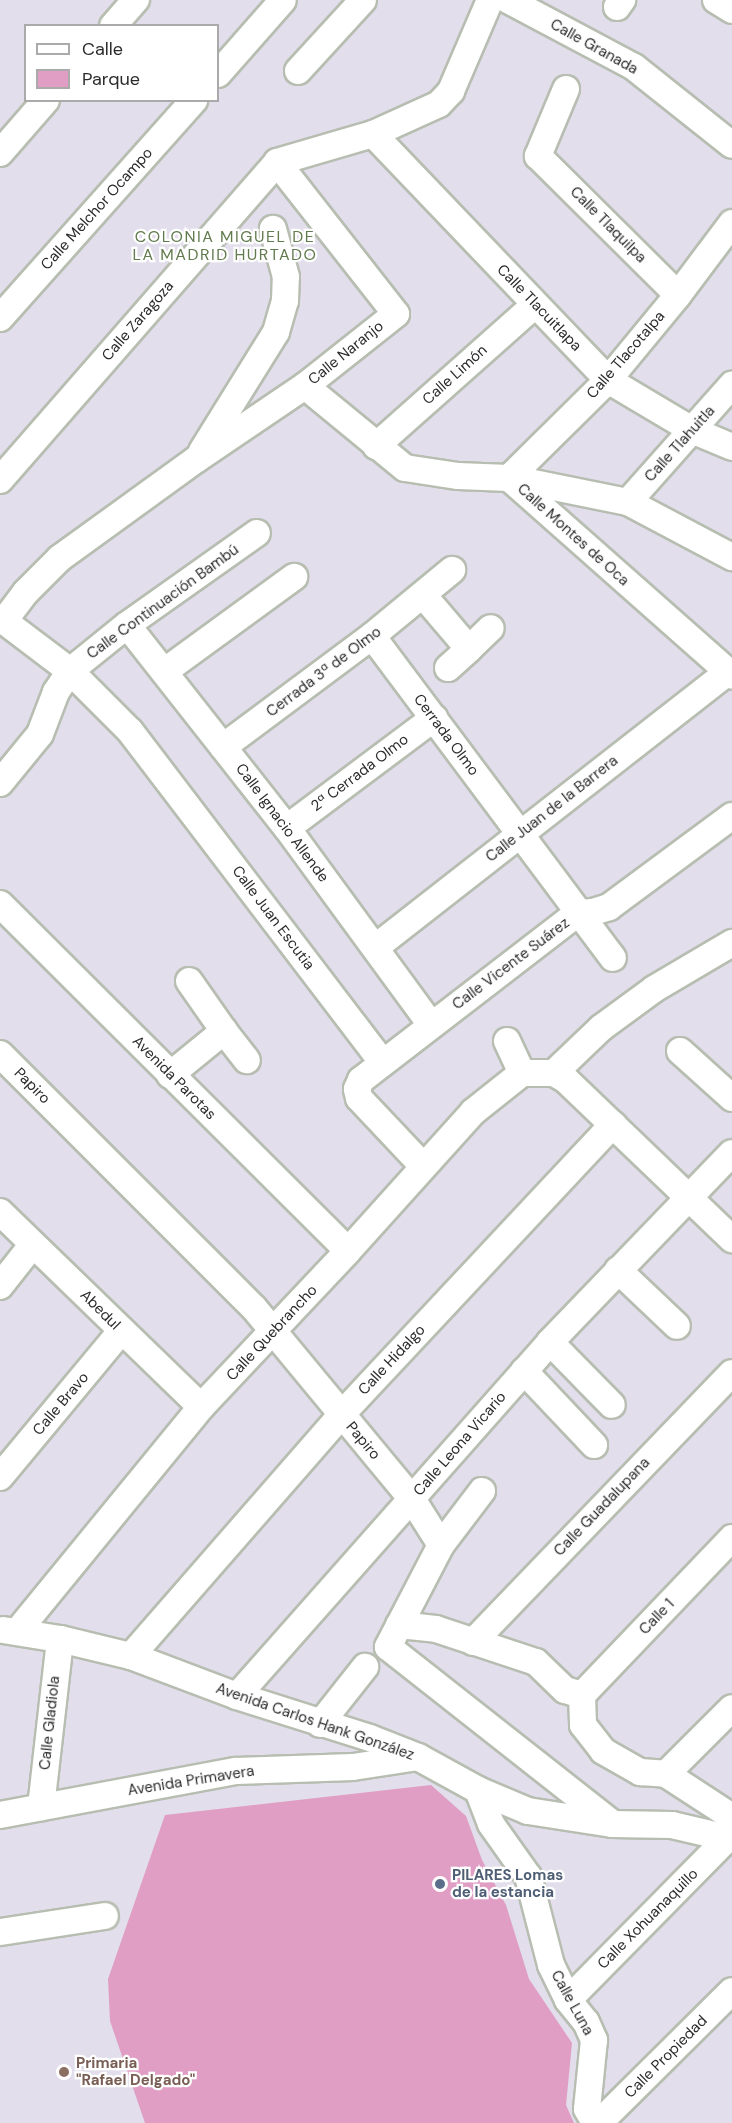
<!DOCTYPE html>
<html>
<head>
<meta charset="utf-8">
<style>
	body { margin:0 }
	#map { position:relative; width:732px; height:2123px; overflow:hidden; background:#e2deec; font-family:"DM Sans",sans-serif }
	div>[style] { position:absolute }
	.green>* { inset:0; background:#e09ec5 }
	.roads { filter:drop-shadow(2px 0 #b7beb1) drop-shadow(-2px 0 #b7beb1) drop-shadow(0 2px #b7beb1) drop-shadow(0 -2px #b7beb1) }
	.minor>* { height:26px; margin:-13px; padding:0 13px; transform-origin:13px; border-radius:13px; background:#fff }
	.dots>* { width:16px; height:16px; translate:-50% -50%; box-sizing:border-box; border:3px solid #fff; border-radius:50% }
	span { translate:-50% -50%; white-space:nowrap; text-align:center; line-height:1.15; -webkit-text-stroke:4.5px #fff; paint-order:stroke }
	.street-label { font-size:15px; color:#2b2b2b }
	.service-label { font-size:15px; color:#4e5e75; font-weight:700 }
	.left { translate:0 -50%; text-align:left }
	.education-label { font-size:15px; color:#785e54; font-weight:700 }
	.neighbourhood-label { font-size:16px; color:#617a4e; letter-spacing:1.5px }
	.legend { position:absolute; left:24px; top:24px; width:195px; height:78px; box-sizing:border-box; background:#fff; border:2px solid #aaa; margin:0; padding:8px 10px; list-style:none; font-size:18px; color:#2b2b2b }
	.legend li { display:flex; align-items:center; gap:12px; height:30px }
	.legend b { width:30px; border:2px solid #aaa }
</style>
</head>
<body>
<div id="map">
	<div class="green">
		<div style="clip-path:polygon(431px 1785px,466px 1816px,482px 1860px,506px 1905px,529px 1979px,572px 2043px,566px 2105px,574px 2123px,145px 2123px,110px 2021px,108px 1979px,165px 1815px)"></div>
	</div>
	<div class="roads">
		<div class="minor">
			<div style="left:508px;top:0;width:143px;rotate:28deg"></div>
			<div style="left:634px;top:67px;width:125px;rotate:38.5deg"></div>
			<div style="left:716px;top:0;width:19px;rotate:32deg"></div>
			<div style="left:617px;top:7px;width:9px;rotate:-54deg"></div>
			<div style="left:113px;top:26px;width:35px;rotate:-49deg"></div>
			<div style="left:298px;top:71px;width:96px;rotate:-47.5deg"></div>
			<div style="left:218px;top:74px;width:98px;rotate:-48.7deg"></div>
			<div style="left:566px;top:89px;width:73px;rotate:112.7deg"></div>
			<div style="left:538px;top:156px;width:197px;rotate:44.8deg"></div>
			<div style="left:373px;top:134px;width:340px;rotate:46.3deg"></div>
			<div style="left:608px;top:380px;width:100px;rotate:30.7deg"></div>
			<div style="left:694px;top:431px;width:41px;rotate:22.8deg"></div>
			<div style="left:0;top:153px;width:70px;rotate:-49deg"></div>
			<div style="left:277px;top:162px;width:100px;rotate:-16.3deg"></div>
			<div style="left:373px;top:134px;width:72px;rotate:-24.4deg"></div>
			<div style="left:439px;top:104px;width:18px;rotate:-47deg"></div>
			<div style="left:451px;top:91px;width:99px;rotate:-66.8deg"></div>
			<div style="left:0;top:318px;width:292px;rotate:-48.3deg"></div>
			<div style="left:305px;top:386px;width:129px;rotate:39.4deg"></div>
			<div style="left:405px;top:468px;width:54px;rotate:8.6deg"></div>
			<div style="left:458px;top:476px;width:51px;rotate:2.2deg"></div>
			<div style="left:509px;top:478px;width:298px;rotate:41.5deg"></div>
			<div style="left:376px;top:446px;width:213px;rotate:-41.6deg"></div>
			<div style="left:202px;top:451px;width:140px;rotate:-58.1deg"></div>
			<div style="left:276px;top:332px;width:32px;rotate:-74deg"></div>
			<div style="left:285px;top:301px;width:24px;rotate:-88deg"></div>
			<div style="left:286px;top:277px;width:50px;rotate:-105.2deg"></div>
			<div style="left:509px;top:478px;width:139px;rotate:-44.7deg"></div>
			<div style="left:608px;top:380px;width:110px;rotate:-50.5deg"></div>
			<div style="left:678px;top:295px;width:90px;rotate:-53.1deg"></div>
			<div style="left:509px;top:478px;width:121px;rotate:11.4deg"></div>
			<div style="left:628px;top:502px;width:118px;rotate:27.9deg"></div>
			<div style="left:0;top:480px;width:422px;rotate:-48.9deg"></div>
			<div style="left:628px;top:502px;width:157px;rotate:-48.4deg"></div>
			<div style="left:423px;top:595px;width:71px;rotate:49.6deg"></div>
			<div style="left:469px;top:649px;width:30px;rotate:-44deg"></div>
			<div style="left:0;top:618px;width:88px;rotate:37.1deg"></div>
			<div style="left:70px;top:671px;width:85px;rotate:45deg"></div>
			<div style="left:130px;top:731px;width:416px;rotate:52.7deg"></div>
			<div style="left:4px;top:621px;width:36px;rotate:-53deg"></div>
			<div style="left:26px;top:592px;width:48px;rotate:-45deg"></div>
			<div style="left:60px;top:558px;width:169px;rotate:-35.9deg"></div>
			<div style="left:197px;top:459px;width:130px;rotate:-34.1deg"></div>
			<div style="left:305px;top:386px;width:116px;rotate:-38.4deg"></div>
			<div style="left:396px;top:314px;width:193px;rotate:-128.1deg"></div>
			<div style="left:127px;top:625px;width:258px;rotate:51.8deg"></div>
			<div style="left:287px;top:828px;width:244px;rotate:53.8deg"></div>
			<div style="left:372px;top:636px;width:402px;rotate:53.2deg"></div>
			<div style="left:448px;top:668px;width:28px;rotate:-42deg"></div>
			<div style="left:165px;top:671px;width:160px;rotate:-36.1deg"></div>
			<div style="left:223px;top:747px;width:186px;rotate:-36.7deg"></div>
			<div style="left:372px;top:636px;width:104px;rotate:-39.5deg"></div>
			<div style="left:0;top:783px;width:63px;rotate:-50.8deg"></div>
			<div style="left:40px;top:734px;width:45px;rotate:-69.1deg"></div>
			<div style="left:56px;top:692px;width:25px;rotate:-56deg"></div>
			<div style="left:70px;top:671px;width:73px;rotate:-38.9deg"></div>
			<div style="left:127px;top:625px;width:159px;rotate:-35.3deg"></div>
			<div style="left:287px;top:828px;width:184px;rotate:-36.8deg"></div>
			<div style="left:0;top:904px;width:491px;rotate:44.9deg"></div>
			<div style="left:376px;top:947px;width:447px;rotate:-38deg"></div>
			<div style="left:224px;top:1031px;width:37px;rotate:52deg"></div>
			<div style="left:507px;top:1041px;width:35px;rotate:65deg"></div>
			<div style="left:680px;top:1051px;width:70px;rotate:42.1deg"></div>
			<div style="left:0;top:1054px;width:359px;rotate:45deg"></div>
			<div style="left:254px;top:1308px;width:248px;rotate:50.4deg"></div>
			<div style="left:412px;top:1499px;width:54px;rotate:57.8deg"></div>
			<div style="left:554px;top:1073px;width:65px;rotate:-43.8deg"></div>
			<div style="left:601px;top:1028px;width:66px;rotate:-36.3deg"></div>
			<div style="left:654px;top:989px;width:91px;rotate:-30.5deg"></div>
			<div style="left:170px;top:1075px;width:70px;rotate:-39.2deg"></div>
			<div style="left:224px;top:1031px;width:61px;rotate:-125deg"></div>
			<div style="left:423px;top:1166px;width:93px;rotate:-133.3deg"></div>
			<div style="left:359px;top:1098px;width:9px;rotate:-103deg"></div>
			<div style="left:357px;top:1089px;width:10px;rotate:-66deg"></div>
			<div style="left:361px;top:1080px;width:274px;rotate:-37.6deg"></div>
			<div style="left:578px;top:913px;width:15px;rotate:-4deg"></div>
			<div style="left:593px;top:912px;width:17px;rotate:-17deg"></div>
			<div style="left:609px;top:907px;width:153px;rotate:-36.5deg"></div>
			<div style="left:0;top:1212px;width:280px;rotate:44.1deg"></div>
			<div style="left:618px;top:1270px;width:81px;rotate:43.5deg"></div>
			<div style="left:0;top:1286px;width:53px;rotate:-51.8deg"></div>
			<div style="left:550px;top:1342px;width:88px;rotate:45.5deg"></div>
			<div style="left:524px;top:1371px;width:102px;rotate:46.6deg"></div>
			<div style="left:0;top:1477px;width:190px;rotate:-50.3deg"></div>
			<div style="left:482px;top:1491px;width:68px;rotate:127.2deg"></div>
			<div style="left:441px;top:1545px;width:115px;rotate:117.5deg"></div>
			<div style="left:388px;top:1647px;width:283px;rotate:38.2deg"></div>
			<div style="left:399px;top:1625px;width:37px;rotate:6deg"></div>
			<div style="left:436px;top:1629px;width:105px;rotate:18.3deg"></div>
			<div style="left:536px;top:1662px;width:40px;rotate:44deg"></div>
			<div style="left:565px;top:1690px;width:18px;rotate:16deg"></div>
			<div style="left:582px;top:1695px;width:30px;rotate:88deg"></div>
			<div style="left:583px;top:1725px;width:33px;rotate:52deg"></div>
			<div style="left:603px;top:1751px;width:43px;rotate:29.6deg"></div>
			<div style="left:640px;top:1772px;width:26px;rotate:4deg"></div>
			<div style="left:666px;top:1774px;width:79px;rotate:33.1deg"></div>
			<div style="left:3px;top:1630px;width:58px;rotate:9deg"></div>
			<div style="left:60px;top:1639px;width:73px;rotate:13.5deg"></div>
			<div style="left:131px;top:1656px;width:113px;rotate:20.7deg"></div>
			<div style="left:237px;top:1696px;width:139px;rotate:17.5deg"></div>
			<div style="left:370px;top:1738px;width:52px;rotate:21.6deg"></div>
			<div style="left:418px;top:1757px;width:68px;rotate:28.8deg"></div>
			<div style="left:478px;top:1790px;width:54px;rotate:22.8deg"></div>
			<div style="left:528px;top:1811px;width:85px;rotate:8.8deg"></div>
			<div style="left:612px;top:1824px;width:60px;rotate:1deg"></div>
			<div style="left:672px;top:1825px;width:62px;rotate:13.1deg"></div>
			<div style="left:17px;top:1632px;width:291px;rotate:-50.7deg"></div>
			<div style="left:201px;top:1407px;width:214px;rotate:-46.7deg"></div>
			<div style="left:348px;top:1251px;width:187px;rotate:-48deg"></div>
			<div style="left:473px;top:1112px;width:63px;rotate:-38.5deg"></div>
			<div style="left:522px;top:1073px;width:32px"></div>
			<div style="left:554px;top:1073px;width:14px;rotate:30deg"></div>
			<div style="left:566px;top:1080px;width:230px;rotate:43.8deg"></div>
			<div style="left:473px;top:1642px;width:373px;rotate:-46.1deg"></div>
			<div style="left:131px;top:1656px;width:320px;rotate:-48.9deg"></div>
			<div style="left:341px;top:1415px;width:398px;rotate:-46.9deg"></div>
			<div style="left:582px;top:1695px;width:217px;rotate:-46.3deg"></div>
			<div style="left:237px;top:1696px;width:473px;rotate:-48.5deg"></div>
			<div style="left:550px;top:1342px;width:262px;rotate:-46.1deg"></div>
			<div style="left:320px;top:1724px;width:73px;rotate:-51.7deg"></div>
			<div style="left:666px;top:1774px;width:93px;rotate:-45deg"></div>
			<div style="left:478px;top:1790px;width:36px;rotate:69deg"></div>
			<div style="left:491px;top:1824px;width:64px;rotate:54.6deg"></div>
			<div style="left:528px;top:1876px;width:92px;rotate:75.5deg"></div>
			<div style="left:551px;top:1965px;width:39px;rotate:64deg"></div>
			<div style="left:568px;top:2000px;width:28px;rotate:51deg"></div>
			<div style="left:586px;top:2022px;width:20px;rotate:66deg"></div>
			<div style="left:594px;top:2040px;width:69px;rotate:95.8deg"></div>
			<div style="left:587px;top:2109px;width:16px;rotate:60deg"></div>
			<div style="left:41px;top:1807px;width:169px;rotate:-83.5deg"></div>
			<div style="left:0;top:1815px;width:240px;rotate:-10.6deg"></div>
			<div style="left:236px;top:1771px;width:117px;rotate:-2deg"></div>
			<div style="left:353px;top:1767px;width:66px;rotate:-8.7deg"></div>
			<div style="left:0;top:1932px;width:106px;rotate:-8.7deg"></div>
			<div style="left:568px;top:2000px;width:228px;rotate:-45.4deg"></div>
			<div style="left:599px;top:2123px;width:187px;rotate:-44.8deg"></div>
		</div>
	</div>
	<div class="dots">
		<div style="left:440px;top:1884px;background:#5c6f8a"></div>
		<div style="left:64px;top:2072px;background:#8d6e63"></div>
	</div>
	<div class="street-label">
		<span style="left:594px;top:47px;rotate:29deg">Calle Granada</span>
		<span style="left:97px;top:209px;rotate:-48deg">Calle Melchor Ocampo</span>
		<span style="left:608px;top:225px;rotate:45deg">Calle Tlaquilpa</span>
		<span style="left:539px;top:308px;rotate:46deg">Calle Tlacuitlapa</span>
		<span style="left:138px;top:321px;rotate:-49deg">Calle Zaragoza</span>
		<span style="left:346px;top:353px;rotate:-39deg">Calle Naranjo</span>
		<span style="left:626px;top:355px;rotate:-49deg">Calle Tlacotalpa</span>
		<span style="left:455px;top:375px;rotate:-42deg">Calle Limón</span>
		<span style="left:680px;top:444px;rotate:-48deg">Calle Tlahuitla</span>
		<span style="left:573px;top:535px;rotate:42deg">Calle Montes de Oca</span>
		<span style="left:163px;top:602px;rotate:-36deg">Calle Continuación Bambú</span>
		<span style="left:324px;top:672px;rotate:-37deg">Cerrada 3ª de Olmo</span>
		<span style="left:446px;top:735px;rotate:53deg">Cerrada Olmo</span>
		<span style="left:360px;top:773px;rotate:-37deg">2ª Cerrada Olmo</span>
		<span style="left:552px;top:809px;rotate:-38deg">Calle Juan de la Barrera</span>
		<span style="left:282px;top:823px;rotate:53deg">Calle Ignacio Allende</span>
		<span style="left:273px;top:918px;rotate:53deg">Calle Juan Escutia</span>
		<span style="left:511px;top:964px;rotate:-37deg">Calle Vicente Suárez</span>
		<span style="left:174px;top:1078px;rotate:45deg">Avenida Parotas</span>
		<span style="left:32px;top:1086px;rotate:45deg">Papiro</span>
		<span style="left:100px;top:1310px;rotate:45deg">Abedul</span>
		<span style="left:272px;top:1333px;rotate:-47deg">Calle Quebrancho</span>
		<span style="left:392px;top:1360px;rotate:-47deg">Calle Hidalgo</span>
		<span style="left:61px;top:1404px;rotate:-50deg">Calle Bravo</span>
		<span style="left:363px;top:1441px;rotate:50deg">Papiro</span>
		<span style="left:460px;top:1444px;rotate:-49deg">Calle Leona Vicario</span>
		<span style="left:602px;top:1507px;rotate:-46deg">Calle Guadalupana</span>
		<span style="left:657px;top:1617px;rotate:-46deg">Calle 1</span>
		<span style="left:315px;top:1722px;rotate:19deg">Avenida Carlos Hank González</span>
		<span style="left:50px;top:1723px;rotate:-84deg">Calle Gladiola</span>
		<span style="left:191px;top:1781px;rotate:-9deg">Avenida Primavera</span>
		<span style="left:648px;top:1919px;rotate:-45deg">Calle Xohuanaquillo</span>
		<span style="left:572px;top:2003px;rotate:61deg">Calle Luna</span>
		<span style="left:666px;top:2057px;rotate:-45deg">Calle Propiedad</span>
	</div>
	<div class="service-label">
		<span class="left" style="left:452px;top:1884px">PILARES Lomas<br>de la estancia</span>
	</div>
	<div class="education-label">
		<span class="left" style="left:76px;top:2072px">Primaria<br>"Rafael Delgado"</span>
	</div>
	<div class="neighbourhood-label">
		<span style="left:225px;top:246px">COLONIA MIGUEL DE<br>LA MADRID HURTADO</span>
	</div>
	<ul class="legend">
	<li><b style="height:8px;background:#fff"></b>Calle</li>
	<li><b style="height:16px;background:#e09ec5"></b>Parque</li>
	</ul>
</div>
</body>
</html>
